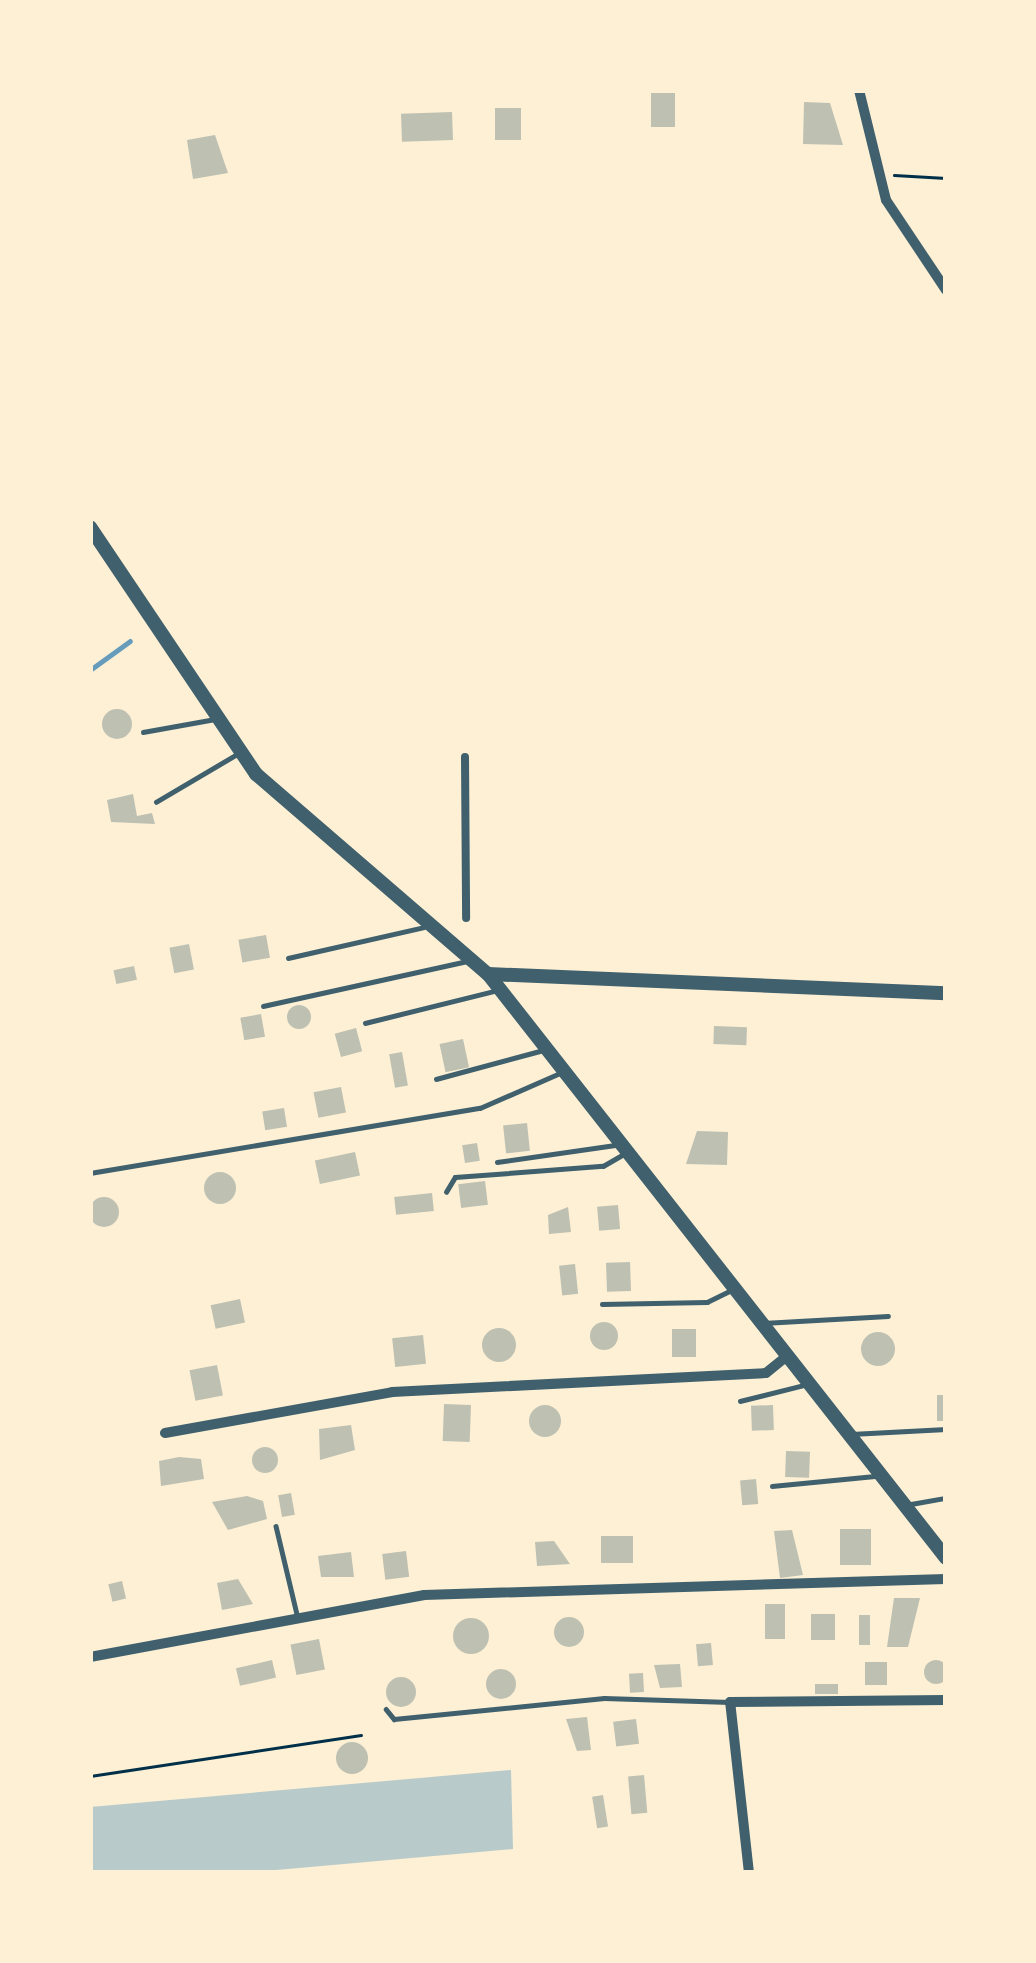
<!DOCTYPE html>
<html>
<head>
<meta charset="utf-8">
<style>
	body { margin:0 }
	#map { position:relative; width:1036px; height:1963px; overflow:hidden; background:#fdf0d5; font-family:"PT Serif",serif }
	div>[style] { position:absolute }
	.green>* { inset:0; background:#b9caca }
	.stream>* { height:4.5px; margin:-2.25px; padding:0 2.25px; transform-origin:2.25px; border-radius:2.25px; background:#669bbc }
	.building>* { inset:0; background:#bec0b2; transform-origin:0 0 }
	.round { border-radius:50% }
	.path>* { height:3px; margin:-1.5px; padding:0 1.5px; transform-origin:1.5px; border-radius:1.5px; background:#003049 }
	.service>* { height:4.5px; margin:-2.25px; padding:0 2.25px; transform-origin:2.25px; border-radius:2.25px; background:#3f606c }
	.pedestrian>* { height:8px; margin:-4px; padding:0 4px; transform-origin:4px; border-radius:4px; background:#3f606c }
	.minor>* { height:10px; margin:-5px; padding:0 5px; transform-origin:5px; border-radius:5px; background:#3f606c }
	.tertiary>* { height:14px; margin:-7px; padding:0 7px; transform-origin:7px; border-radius:7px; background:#3f606c }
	span { translate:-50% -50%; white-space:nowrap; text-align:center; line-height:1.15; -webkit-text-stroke:10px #fdf0d5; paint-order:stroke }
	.frame { position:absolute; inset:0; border:93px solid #fdf0d5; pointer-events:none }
</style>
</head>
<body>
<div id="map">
	<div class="green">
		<div style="clip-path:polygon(511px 1770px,513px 1849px,242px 1873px,90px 1873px,90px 1807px)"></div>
	</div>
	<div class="stream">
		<div style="left:90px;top:670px;width:49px;rotate:-35.9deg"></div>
	</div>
	<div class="building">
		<div style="left:651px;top:90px;width:24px;height:37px"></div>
		<div style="clip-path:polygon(804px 102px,830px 103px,843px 145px,803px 144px)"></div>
		<div style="left:495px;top:108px;width:26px;height:32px"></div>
		<div style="left:452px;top:112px;width:28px;height:51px;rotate:88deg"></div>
		<div style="clip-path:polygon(215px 135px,228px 173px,193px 179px,187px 140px)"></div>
		<div class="round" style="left:102px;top:709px;width:30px;height:30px"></div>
		<div style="clip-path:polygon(133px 794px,137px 816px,152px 813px,155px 824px,111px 822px,107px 800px)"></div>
		<div style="left:266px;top:935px;width:23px;height:28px;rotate:80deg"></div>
		<div style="left:189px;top:944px;width:26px;height:20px;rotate:79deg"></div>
		<div style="left:134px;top:966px;width:14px;height:21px;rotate:78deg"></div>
		<div class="round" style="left:287px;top:1005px;width:24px;height:24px"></div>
		<div style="left:261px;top:1014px;width:23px;height:21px;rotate:80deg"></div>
		<div style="left:714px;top:1026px;width:33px;height:18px;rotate:2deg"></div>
		<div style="left:356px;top:1028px;width:24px;height:22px;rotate:75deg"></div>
		<div style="left:463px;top:1039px;width:29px;height:24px;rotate:78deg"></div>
		<div style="left:402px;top:1052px;width:34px;height:13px;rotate:80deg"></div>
		<div style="left:341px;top:1087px;width:26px;height:28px;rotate:79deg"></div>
		<div style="left:284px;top:1108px;width:19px;height:22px;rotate:81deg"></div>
		<div style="left:527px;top:1123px;width:28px;height:24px;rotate:84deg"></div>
		<div style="clip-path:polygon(697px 1131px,728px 1132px,727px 1165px,686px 1164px)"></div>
		<div style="left:477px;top:1143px;width:18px;height:15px;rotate:81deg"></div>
		<div style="left:355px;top:1152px;width:24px;height:41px;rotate:78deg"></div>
		<div class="round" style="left:204px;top:1172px;width:32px;height:32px"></div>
		<div style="left:485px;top:1181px;width:24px;height:27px;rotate:83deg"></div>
		<div style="left:432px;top:1193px;width:18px;height:38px;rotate:84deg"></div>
		<div class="round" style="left:89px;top:1197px;width:30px;height:30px"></div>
		<div style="left:618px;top:1205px;width:24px;height:21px;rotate:85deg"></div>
		<div style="clip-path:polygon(568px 1207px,571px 1232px,549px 1234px,548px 1215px)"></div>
		<div style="left:630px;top:1262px;width:29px;height:24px;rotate:88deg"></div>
		<div style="left:575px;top:1264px;width:30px;height:16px;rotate:84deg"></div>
		<div style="left:240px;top:1299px;width:24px;height:30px;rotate:78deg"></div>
		<div class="round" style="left:590px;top:1322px;width:28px;height:28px"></div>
		<div class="round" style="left:482px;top:1328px;width:34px;height:34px"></div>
		<div style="left:672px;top:1329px;width:24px;height:28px"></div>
		<div class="round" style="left:861px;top:1332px;width:34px;height:34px"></div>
		<div style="left:423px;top:1335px;width:29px;height:31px;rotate:84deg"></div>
		<div style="left:217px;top:1365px;width:31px;height:28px;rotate:79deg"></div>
		<div style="left:937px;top:1395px;width:9px;height:26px"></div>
		<div style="left:444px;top:1404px;width:27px;height:37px;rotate:2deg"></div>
		<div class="round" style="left:529px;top:1405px;width:32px;height:32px"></div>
		<div style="left:773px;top:1405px;width:25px;height:22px;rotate:88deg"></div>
		<div style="clip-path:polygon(351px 1425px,355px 1450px,320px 1460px,319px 1429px)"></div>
		<div class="round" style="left:252px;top:1447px;width:26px;height:26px"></div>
		<div style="left:786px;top:1451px;width:24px;height:26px;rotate:2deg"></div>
		<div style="clip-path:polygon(179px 1457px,201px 1459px,204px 1479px,161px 1486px,159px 1461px)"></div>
		<div style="left:756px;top:1479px;width:25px;height:16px;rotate:85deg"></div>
		<div style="left:291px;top:1493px;width:22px;height:13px;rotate:80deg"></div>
		<div style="clip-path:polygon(247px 1496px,263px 1501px,267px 1519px,228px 1530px,212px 1502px)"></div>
		<div style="left:840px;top:1529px;width:31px;height:36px"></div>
		<div style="clip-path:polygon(792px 1530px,803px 1575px,780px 1578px,774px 1531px)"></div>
		<div style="left:601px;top:1536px;width:32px;height:27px"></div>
		<div style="clip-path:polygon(554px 1541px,570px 1564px,537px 1566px,535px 1542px)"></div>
		<div style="left:406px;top:1551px;width:26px;height:24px;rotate:83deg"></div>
		<div style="clip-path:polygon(351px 1552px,354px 1577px,321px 1577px,318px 1556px)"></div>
		<div style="clip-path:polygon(238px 1579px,253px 1604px,222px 1610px,217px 1583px)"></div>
		<div style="left:122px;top:1581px;width:18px;height:14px;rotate:77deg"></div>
		<div style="clip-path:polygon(894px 1598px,920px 1598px,908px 1647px,887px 1647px)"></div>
		<div style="left:765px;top:1604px;width:20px;height:35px"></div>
		<div style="left:811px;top:1614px;width:24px;height:26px"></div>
		<div style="left:859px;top:1615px;width:11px;height:30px"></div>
		<div class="round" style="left:554px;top:1617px;width:30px;height:30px"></div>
		<div class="round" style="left:453px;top:1618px;width:36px;height:36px"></div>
		<div style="left:319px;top:1639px;width:31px;height:29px;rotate:79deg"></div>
		<div style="left:711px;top:1643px;width:22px;height:15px;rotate:85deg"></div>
		<div style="left:272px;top:1660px;width:18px;height:37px;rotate:77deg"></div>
		<div class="round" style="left:924px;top:1660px;width:24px;height:24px"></div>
		<div style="left:865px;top:1662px;width:22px;height:23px"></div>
		<div style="clip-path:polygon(680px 1664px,682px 1687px,660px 1688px,654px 1665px)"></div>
		<div class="round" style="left:486px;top:1669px;width:30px;height:30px"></div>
		<div style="left:643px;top:1673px;width:19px;height:14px;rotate:87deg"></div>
		<div class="round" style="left:386px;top:1677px;width:30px;height:30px"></div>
		<div style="left:815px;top:1684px;width:23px;height:10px"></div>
		<div style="clip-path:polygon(587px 1717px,591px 1750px,577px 1751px,566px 1719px)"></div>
		<div style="left:636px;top:1719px;width:25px;height:23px;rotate:83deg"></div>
		<div class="round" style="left:336px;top:1742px;width:32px;height:32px"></div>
		<div style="left:644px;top:1775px;width:38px;height:16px;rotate:85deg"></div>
		<div style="left:603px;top:1795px;width:32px;height:11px;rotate:81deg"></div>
	</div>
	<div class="path">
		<div style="left:894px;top:175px;width:52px;rotate:3.3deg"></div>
		<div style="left:90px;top:1776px;width:274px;rotate:-8.6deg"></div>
	</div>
	<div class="service">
		<div style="left:143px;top:732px;width:73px;rotate:-10.2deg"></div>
		<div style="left:156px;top:802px;width:96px;rotate:-30.6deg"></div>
		<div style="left:288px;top:958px;width:139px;rotate:-12.8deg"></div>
		<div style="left:263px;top:1006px;width:210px;rotate:-12.4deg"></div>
		<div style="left:365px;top:1023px;width:133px;rotate:-13.9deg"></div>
		<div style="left:436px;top:1079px;width:108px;rotate:-15.1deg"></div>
		<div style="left:497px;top:1162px;width:119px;rotate:-8.2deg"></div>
		<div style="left:90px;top:1173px;width:395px;rotate:-9.5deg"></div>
		<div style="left:480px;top:1108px;width:85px;rotate:-23.6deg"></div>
		<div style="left:446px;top:1192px;width:17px;rotate:-59deg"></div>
		<div style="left:455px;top:1177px;width:148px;rotate:-4.3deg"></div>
		<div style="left:603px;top:1166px;width:22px;rotate:-30deg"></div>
		<div style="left:602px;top:1304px;width:105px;rotate:-1.1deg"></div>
		<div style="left:707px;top:1302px;width:25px;rotate:-26deg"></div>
		<div style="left:763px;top:1323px;width:125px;rotate:-3.2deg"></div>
		<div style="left:740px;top:1401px;width:66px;rotate:-14deg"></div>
		<div style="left:851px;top:1434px;width:95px;rotate:-3deg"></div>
		<div style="left:772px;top:1486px;width:103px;rotate:-5.5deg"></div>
		<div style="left:911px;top:1504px;width:36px;rotate:-10deg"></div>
		<div style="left:276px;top:1526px;width:95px;rotate:76.6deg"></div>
		<div style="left:386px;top:1709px;width:13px;rotate:51deg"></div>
		<div style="left:394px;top:1719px;width:211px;rotate:-5.7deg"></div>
		<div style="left:604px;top:1698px;width:126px;rotate:1.8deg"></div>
	</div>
	<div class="pedestrian">
		<div style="left:465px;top:757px;width:161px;rotate:89.6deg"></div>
	</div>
	<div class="minor">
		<div style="left:859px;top:90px;width:113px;rotate:76.2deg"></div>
		<div style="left:886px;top:200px;width:108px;rotate:56.3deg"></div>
		<div style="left:165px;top:1433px;width:231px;rotate:-10.2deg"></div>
		<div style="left:392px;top:1392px;width:374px;rotate:-2.9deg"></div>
		<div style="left:766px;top:1373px;width:28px;rotate:-39deg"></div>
		<div style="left:90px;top:1657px;width:340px;rotate:-10.5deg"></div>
		<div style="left:424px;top:1595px;width:522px;rotate:-1.76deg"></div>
		<div style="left:749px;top:1873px;width:172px;rotate:-96.3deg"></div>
		<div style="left:730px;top:1702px;width:216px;rotate:-0.5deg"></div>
	</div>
	<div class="tertiary">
		<div style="left:90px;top:527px;width:298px;rotate:56.1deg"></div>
		<div style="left:256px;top:774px;width:306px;rotate:40.8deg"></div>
		<div style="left:488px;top:974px;width:742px;rotate:51.89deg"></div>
		<div style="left:488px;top:974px;width:458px;rotate:2.4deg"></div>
	</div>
	<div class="frame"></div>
</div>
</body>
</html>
